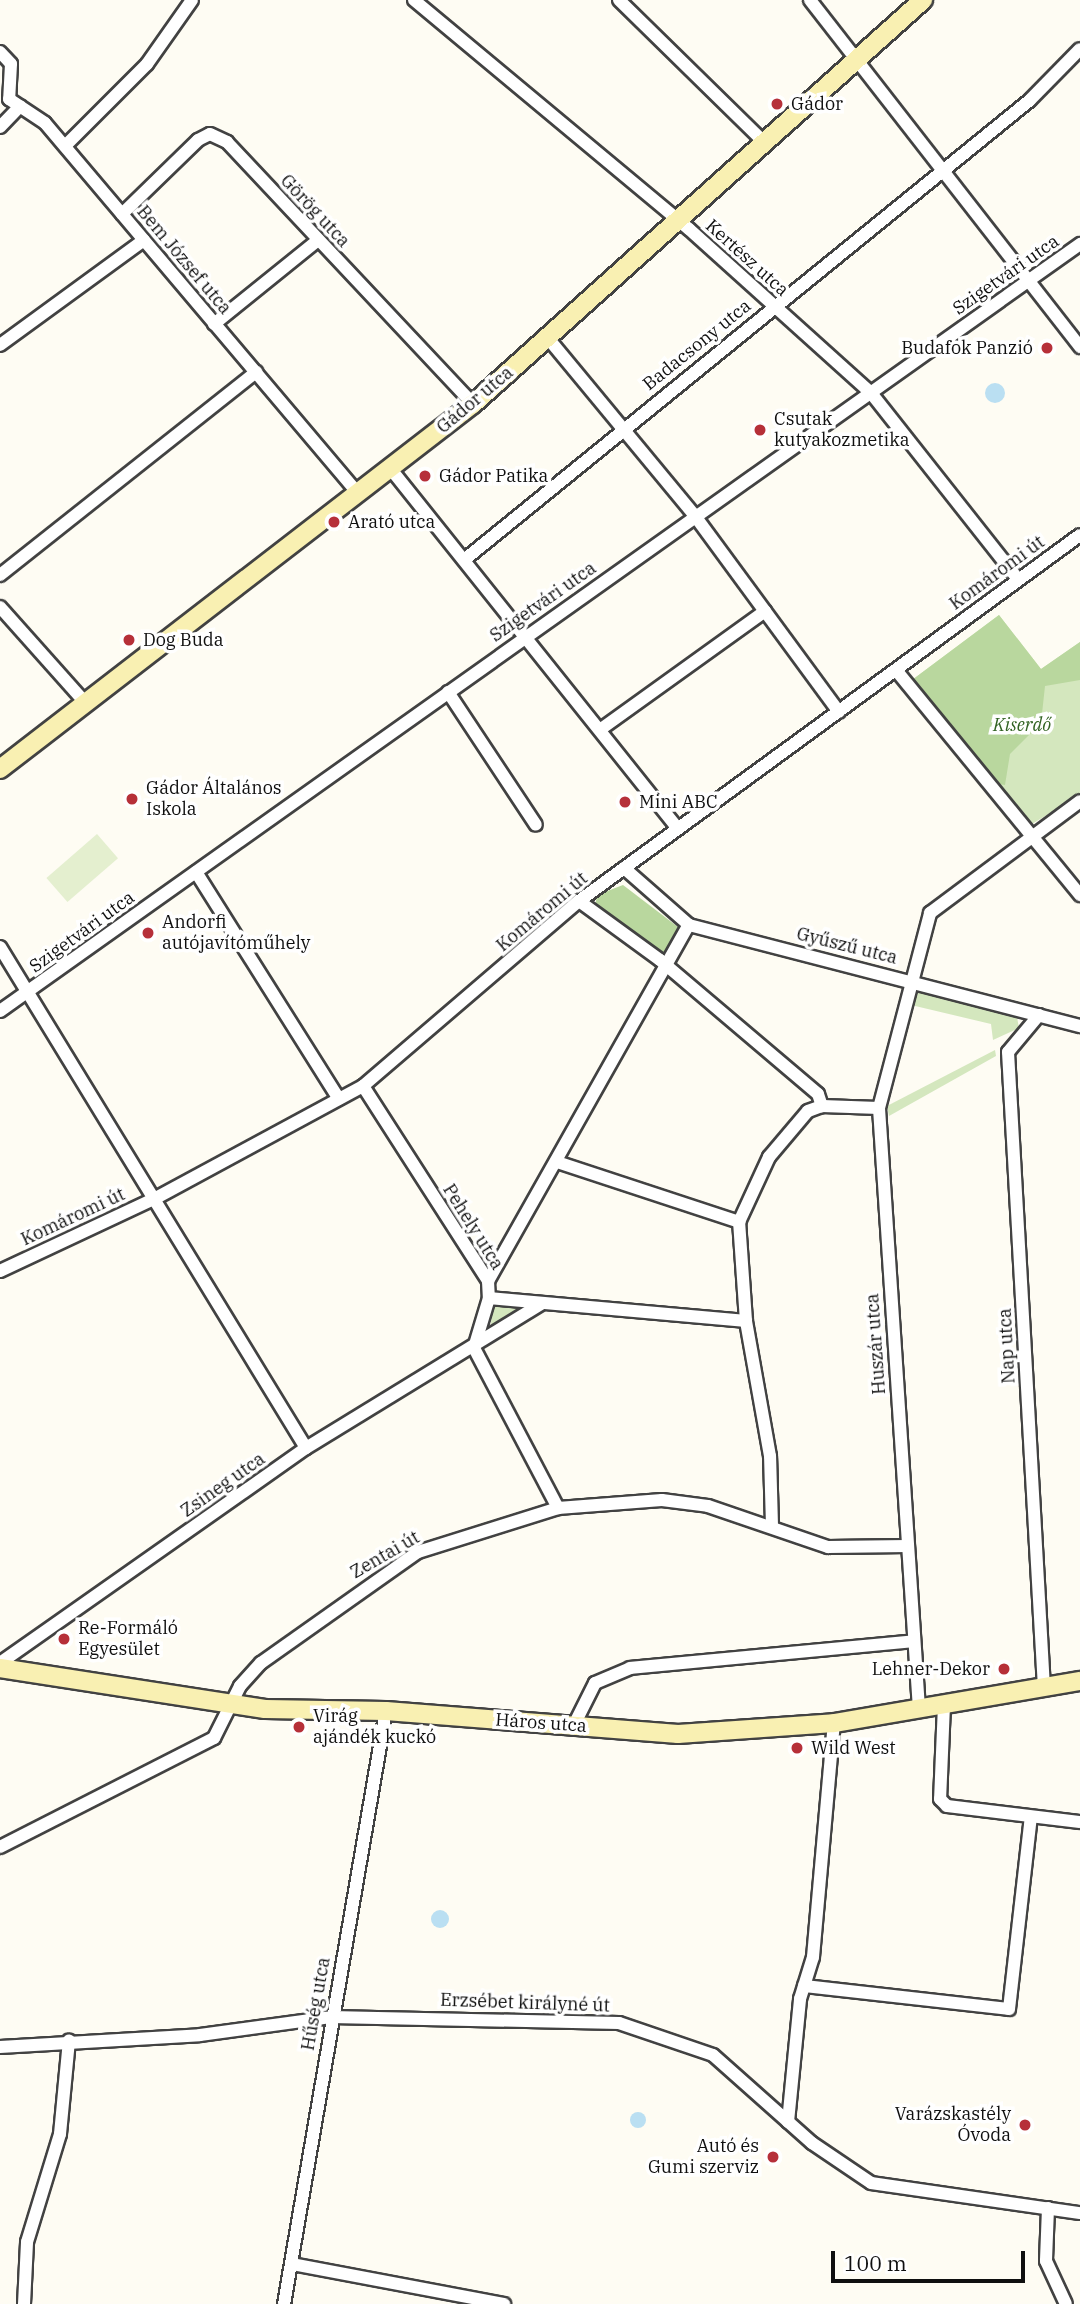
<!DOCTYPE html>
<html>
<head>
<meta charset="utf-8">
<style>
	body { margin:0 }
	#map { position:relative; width:1080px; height:2304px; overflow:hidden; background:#fefcf3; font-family:"IBM Plex Serif",serif }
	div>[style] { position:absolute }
	.green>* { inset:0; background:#d4e7be }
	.forest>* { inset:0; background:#b9d79e }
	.pitch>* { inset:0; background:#e4efcf; transform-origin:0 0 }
	.water>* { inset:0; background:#badff2 }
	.round { border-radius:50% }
	.roads { filter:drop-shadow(2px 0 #424242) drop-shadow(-2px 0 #424242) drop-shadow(0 2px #424242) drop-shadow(0 -2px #424242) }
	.street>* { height:12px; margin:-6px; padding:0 6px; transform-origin:6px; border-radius:6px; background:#fff }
	.secondary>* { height:18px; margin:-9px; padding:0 9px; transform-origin:9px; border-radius:9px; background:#f9f0b2 }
	.dots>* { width:19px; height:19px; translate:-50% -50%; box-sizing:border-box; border:4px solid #fff; border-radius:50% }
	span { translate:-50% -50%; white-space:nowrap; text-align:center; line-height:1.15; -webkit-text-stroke:7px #fff; paint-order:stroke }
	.poi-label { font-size:18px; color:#0f0f0f }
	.left { translate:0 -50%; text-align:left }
	.right { translate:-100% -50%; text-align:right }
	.street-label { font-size:18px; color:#0f0f0f }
	.park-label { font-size:18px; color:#326323; font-style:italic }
	.scale { position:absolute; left:831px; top:2251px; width:194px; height:32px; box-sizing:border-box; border:4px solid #0f0f0f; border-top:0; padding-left:9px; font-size:21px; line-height:24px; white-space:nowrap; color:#0f0f0f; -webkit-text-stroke:5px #fff; paint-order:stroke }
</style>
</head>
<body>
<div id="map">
	<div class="green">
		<div style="clip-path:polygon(999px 615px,1041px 669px,1080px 642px,1080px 795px,1027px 827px,912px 680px)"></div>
		<div style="clip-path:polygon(915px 990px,1017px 1017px,1019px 1028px,993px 1040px,991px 1024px,911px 1005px)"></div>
		<div style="clip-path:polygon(995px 1050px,996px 1056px,889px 1116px,887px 1106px)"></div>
		<div style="clip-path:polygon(493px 1305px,523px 1307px,524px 1309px,490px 1332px)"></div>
	</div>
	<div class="forest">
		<div style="clip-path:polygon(999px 615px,1041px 669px,1080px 642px,1080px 680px,1045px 686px,1041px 723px,1010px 754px,1005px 785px,993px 783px,912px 680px)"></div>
		<div style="clip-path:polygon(623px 885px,678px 927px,664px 954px,595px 907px,597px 895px)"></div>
	</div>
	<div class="pitch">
		<div style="left:97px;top:834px;width:32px;height:67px;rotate:49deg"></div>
	</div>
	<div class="water">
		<div class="round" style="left:985px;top:383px;width:20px;height:20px"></div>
		<div class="round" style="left:431px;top:1910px;width:18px;height:18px"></div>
		<div class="round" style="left:630px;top:2112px;width:16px;height:16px"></div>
	</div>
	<div class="roads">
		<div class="street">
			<div style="left:414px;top:0;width:358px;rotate:39.8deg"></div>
			<div style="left:689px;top:229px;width:245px;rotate:42deg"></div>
			<div style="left:871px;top:393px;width:237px;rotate:51.7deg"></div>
			<div style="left:619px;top:0;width:200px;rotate:44.4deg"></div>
			<div style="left:810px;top:0;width:440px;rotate:52.1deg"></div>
			<div style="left:0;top:52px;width:16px;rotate:47deg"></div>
			<div style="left:11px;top:64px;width:35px;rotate:93deg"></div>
			<div style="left:9px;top:99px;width:43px;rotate:33.7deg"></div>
			<div style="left:45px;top:123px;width:485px;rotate:49.8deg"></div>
			<div style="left:0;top:127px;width:29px;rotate:-46deg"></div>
			<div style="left:65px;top:146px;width:116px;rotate:-45deg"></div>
			<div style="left:147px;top:64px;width:78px;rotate:-54.9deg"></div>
			<div style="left:122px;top:214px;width:106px;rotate:-44.2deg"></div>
			<div style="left:198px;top:140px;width:13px;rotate:-27deg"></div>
			<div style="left:210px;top:134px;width:19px;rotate:25deg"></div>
			<div style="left:227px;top:142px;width:359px;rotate:46.8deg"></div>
			<div style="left:214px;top:324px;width:134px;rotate:-38.9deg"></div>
			<div style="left:547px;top:337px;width:232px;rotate:50.4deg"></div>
			<div style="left:695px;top:516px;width:243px;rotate:53.7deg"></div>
			<div style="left:0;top:345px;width:178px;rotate:-36.1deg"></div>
			<div style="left:390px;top:468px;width:460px;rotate:51.4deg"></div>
			<div style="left:464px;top:560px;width:729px;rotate:-39.1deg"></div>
			<div style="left:1030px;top:100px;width:71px;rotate:-45.6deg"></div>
			<div style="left:0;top:575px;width:327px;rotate:-38.4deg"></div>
			<div style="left:0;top:607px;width:125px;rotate:48.3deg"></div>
			<div style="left:896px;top:670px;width:291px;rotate:50.7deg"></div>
			<div style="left:448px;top:692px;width:159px;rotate:56.5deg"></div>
			<div style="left:601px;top:729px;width:202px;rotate:-35.7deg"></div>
			<div style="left:624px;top:868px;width:86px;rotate:41.2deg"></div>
			<div style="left:689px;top:925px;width:404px;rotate:14.5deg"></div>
			<div style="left:196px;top:872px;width:268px;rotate:57.8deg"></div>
			<div style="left:579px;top:901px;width:100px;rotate:36.1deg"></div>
			<div style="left:660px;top:960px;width:207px;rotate:40.3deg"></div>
			<div style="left:818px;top:1094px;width:13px;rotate:72deg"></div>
			<div style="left:822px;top:1106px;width:57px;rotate:2deg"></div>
			<div style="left:0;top:947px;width:587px;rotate:58.58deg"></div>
			<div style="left:0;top:1011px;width:1325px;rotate:-35.38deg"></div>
			<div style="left:1039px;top:1015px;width:48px;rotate:130deg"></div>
			<div style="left:1008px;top:1052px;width:637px;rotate:86.76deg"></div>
			<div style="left:363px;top:1086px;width:232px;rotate:57.3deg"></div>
			<div style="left:488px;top:1281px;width:17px;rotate:87deg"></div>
			<div style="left:489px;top:1298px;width:52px;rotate:106.7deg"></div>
			<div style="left:474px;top:1348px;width:181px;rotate:62.3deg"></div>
			<div style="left:557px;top:1162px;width:192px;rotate:18.2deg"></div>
			<div style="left:0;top:1271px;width:170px;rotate:-25.1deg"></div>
			<div style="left:154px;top:1199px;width:238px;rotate:-28.4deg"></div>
			<div style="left:363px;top:1086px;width:284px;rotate:-40.6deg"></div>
			<div style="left:579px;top:901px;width:620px;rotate:-36.15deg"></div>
			<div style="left:488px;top:1281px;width:409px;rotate:-60.6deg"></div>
			<div style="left:489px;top:1298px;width:258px;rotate:5.1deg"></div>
			<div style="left:772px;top:1526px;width:70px;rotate:-91.6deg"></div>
			<div style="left:770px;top:1456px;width:137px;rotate:-100.1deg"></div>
			<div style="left:746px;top:1321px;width:99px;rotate:-94deg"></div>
			<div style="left:739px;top:1222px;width:72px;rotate:-65.2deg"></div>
			<div style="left:769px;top:1157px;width:60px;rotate:-49.7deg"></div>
			<div style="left:808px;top:1111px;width:15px;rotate:-20deg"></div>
			<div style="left:0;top:1663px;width:374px;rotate:-35.1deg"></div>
			<div style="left:306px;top:1448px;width:276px;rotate:-31.5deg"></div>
			<div style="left:944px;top:1705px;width:94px;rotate:92.4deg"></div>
			<div style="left:940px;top:1799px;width:10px;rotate:45deg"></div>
			<div style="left:947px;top:1806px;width:134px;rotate:6.9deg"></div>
			<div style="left:919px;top:1709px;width:602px;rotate:-93.81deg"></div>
			<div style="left:879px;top:1108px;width:202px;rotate:-75.3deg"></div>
			<div style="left:930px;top:913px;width:187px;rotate:-36.7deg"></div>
			<div style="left:574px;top:1725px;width:47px;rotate:-63.4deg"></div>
			<div style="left:595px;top:1683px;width:38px;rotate:-23deg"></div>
			<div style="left:630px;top:1668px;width:285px;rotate:-5.4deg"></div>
			<div style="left:0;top:1847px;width:240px;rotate:-27deg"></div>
			<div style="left:214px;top:1738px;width:58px;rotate:-63.4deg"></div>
			<div style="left:240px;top:1686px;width:31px;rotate:-48deg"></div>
			<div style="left:261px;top:1663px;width:192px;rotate:-35.3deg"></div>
			<div style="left:418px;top:1552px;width:147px;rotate:-17.4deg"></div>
			<div style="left:558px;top:1508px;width:104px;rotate:-4.4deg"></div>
			<div style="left:662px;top:1500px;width:46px;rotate:7.4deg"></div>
			<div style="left:708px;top:1506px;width:127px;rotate:18.9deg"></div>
			<div style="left:828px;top:1547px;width:80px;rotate:-0.7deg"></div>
			<div style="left:804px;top:1986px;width:206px;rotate:6.4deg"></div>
			<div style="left:1009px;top:2009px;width:193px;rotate:-83.5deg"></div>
			<div style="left:0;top:2047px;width:200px;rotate:-3.4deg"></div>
			<div style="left:200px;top:2035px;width:132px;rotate:-7.8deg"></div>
			<div style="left:331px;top:2017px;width:288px;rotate:1.2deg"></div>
			<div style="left:619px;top:2023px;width:99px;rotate:18.8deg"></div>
			<div style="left:713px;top:2055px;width:132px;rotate:41.6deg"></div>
			<div style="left:812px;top:2143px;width:71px;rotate:34.1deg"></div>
			<div style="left:871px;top:2183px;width:211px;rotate:8.2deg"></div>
			<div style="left:788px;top:2122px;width:124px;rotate:-84.4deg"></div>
			<div style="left:800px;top:1999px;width:44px;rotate:-72.8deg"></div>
			<div style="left:813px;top:1957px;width:235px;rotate:-84.9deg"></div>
			<div style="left:1048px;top:2208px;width:53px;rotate:92.2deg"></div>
			<div style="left:1046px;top:2261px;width:47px;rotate:65.1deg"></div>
			<div style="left:292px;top:2264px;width:216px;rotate:10.7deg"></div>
			<div style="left:24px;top:2304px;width:62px;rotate:-87.2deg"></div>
			<div style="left:27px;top:2242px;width:113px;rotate:-73deg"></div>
			<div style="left:60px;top:2134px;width:94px;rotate:-84.5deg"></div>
			<div style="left:284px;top:2304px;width:602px;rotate:-80.24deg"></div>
		</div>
		<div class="secondary">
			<div style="left:0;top:769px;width:597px;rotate:-37.66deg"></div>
			<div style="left:473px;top:404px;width:605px;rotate:-41.92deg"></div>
			<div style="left:0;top:1668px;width:268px;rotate:8.8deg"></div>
			<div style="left:265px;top:1709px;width:121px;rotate:0.9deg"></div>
			<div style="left:386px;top:1711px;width:293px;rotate:4.5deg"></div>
			<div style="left:678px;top:1734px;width:156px;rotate:-4deg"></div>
			<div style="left:834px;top:1723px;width:250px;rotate:-9.7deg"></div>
		</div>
	</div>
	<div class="dots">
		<div style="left:777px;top:104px;background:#b63039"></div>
		<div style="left:1047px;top:348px;background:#b63039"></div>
		<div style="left:760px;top:430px;background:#b63039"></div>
		<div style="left:425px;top:476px;background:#b63039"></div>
		<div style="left:334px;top:522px;background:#b63039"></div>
		<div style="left:129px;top:640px;background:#b63039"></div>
		<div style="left:132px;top:799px;background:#b63039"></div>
		<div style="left:625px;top:802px;background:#b63039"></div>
		<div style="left:148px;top:933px;background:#b63039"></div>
		<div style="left:64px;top:1639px;background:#b63039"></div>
		<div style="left:1004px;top:1669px;background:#b63039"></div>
		<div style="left:299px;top:1727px;background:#b63039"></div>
		<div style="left:797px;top:1748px;background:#b63039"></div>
		<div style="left:1025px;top:2125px;background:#b63039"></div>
		<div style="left:773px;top:2157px;background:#b63039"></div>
	</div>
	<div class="poi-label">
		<span class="left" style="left:791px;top:104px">Gádor</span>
		<span class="right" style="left:1033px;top:348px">Budafok Panzió</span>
		<span class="left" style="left:774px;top:430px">Csutak<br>kutyakozmetika</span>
		<span class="left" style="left:439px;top:476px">Gádor Patika</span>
		<span class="left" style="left:348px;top:522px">Arató utca</span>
		<span class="left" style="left:143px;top:640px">Dog Buda</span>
		<span class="left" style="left:146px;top:799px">Gádor Általános<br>Iskola</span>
		<span class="left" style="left:639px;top:802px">Mini ABC</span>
		<span class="left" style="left:162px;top:933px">Andorfi<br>autójavítóműhely</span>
		<span class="left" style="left:78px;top:1639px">Re-Formáló<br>Egyesület</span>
		<span class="right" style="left:990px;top:1669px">Lehner-Dekor</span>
		<span class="left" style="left:313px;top:1727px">Virág<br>ajándék kuckó</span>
		<span class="left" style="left:811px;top:1748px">Wild West</span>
		<span class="right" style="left:1011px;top:2125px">Varázskastély<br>Óvoda</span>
		<span class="right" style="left:759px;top:2157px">Autó és<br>Gumi szerviz</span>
	</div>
	<div class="street-label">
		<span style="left:315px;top:211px;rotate:47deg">Görög utca</span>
		<span style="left:747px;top:258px;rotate:42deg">Kertész utca</span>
		<span style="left:184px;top:260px;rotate:50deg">Bem József utca</span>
		<span style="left:1006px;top:275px;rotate:-35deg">Szigetvári utca</span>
		<span style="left:697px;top:345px;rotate:-39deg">Badacsony utca</span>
		<span style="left:475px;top:400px;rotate:-40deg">Gádor utca</span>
		<span style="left:997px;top:573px;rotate:-36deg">Komáromi út</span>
		<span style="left:543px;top:602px;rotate:-35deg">Szigetvári utca</span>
		<span style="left:542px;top:912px;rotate:-40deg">Komáromi út</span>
		<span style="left:82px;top:932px;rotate:-36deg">Szigetvári utca</span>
		<span style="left:847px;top:946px;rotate:14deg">Gyűszű utca</span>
		<span style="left:73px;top:1217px;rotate:-25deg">Komáromi út</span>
		<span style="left:473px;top:1227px;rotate:58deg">Pehely utca</span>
		<span style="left:876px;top:1344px;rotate:-94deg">Huszár utca</span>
		<span style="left:1007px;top:1346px;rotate:-93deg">Nap utca</span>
		<span style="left:223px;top:1485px;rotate:-35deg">Zsineg utca</span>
		<span style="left:385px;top:1555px;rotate:-30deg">Zentai út</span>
		<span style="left:541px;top:1723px;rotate:4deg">Háros utca</span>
		<span style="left:525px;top:2003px;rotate:2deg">Erzsébet királyné út</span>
		<span style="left:316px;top:2004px;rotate:-80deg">Hűség utca</span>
	</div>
	<div class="park-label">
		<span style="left:1022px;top:725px">Kiserdő</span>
	</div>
	<div class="scale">100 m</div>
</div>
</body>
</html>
